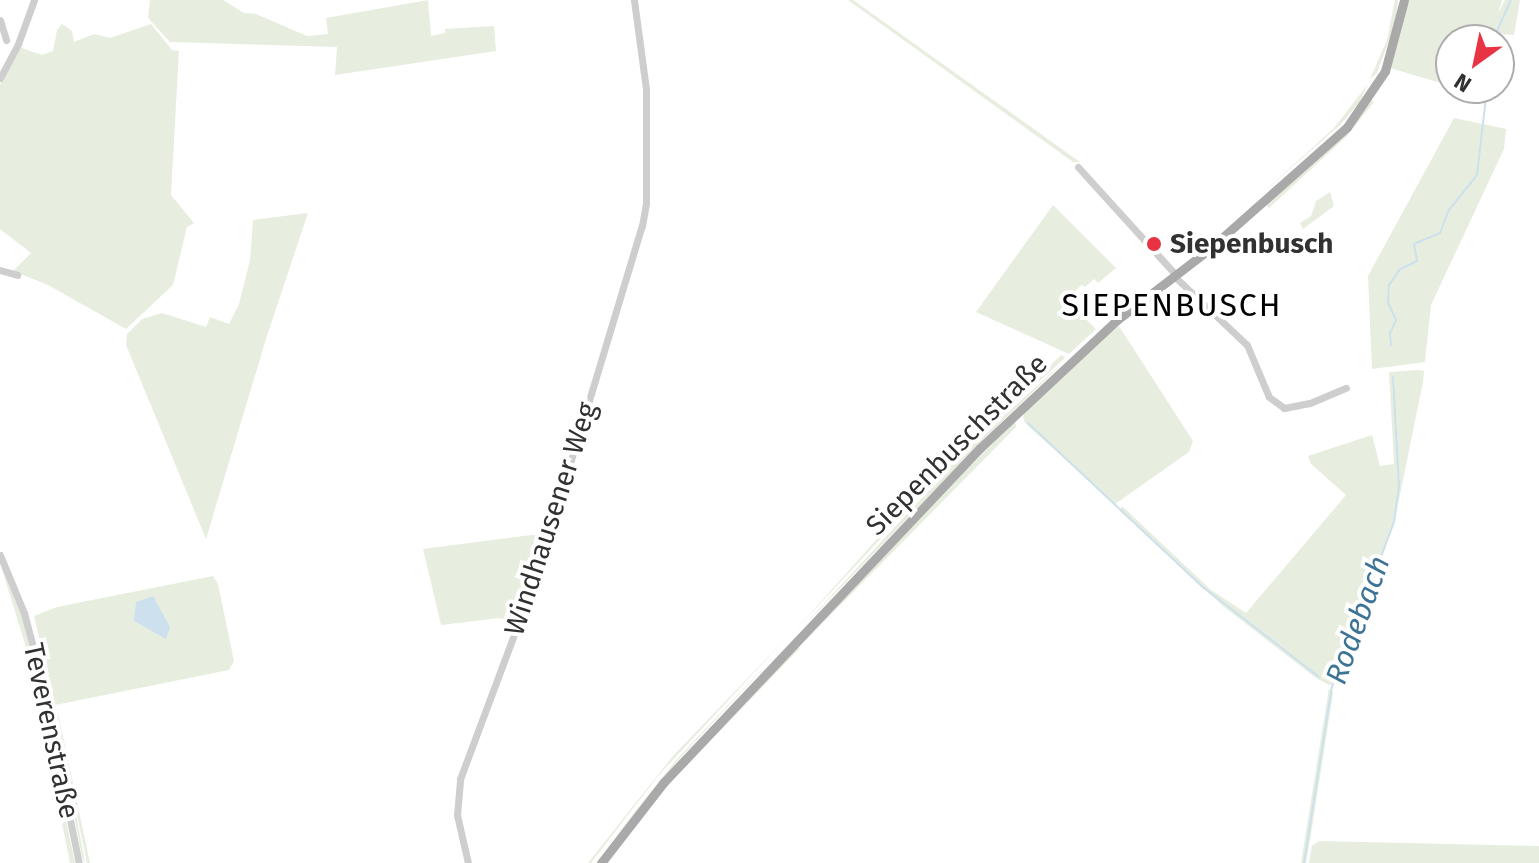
<!DOCTYPE html>
<html>
<head>
<meta charset="utf-8">
<style>
	body { margin:0 }
	#map { position:relative; width:1539px; height:863px; overflow:hidden; background:#fff; font-family:"Fira Sans",sans-serif }
	div>[style] { position:absolute }
	.green>* { inset:0; background:#e7eedf }
	.water>* { inset:0; background:#cce1ed }
	.stream>* { height:2px; margin:-1px; padding:0 1px; transform-origin:1px; border-radius:1px; background:#cce1ed }
	.minor>* { height:7px; margin:-3.5px; padding:0 3.5px; transform-origin:3.5px; border-radius:3.5px; background:#cecece }
	.major>* { height:9px; margin:-4.5px; padding:0 4.5px; transform-origin:4.5px; border-radius:4.5px; background:#a9a9a9 }
	.dots>* { width:22px; height:22px; translate:-50% -50%; box-sizing:border-box; border:4px solid #fff; border-radius:50% }
	span { translate:-50% -50%; white-space:nowrap; text-align:center; line-height:1.15; -webkit-text-stroke:8px #fff; paint-order:stroke }
	.poi-label { font-size:28px; color:#313131; font-weight:700 }
	.left { translate:0 -50%; text-align:left }
	.street-label { font-size:28px; color:#313131 }
	.water-label { font-size:30px; color:#3d7495; font-style:italic }
	.quarter-label { font-size:32px; color:#000; letter-spacing:2px }
	.north { position:absolute; left:1435px; top:24px; width:80px; height:80px; box-sizing:border-box; background:#fff; border:2px solid #adadad; border-radius:50%; rotate:213deg; font-size:22px; font-weight:700; line-height:32px; text-align:center; color:#313131 }
	.north::after { content:''; display:block; margin:auto; width:28px; height:36px; background:#e83342; clip-path:polygon(50% 0,100% 100%,50% 72%,0 100%) }
</style>
</head>
<body>
<div id="map">
	<div class="green">
		<div style="clip-path:polygon(150px 0,223px 0,244px 13px,256px 14px,307px 36px,328px 34px,326px 18px,428px 0,431px 36px,445px 33px,445px 29px,494px 26px,496px 51px,335px 75px,337px 47px,170px 42px,148px 18px)"></div>
		<div style="clip-path:polygon(848px 0,853px 0,1080px 162px,1073px 162px)"></div>
		<div style="clip-path:polygon(1395px 0,1398px 0,1397px 11px,1385px 62px,1390px 38px,1377px 73px,1370px 79px,1387px 40px)"></div>
		<div style="clip-path:polygon(1409px 0,1502px 0,1498px 13px,1505px 0,1520px 0,1514px 35px,1498px 34px,1496px 40px,1490px 40px,1490px 33px,1462px 27px,1463px 40px,1451px 40px,1451px 86px,1390px 68px)"></div>
		<div style="clip-path:polygon(62px 24px,72px 31px,74px 42px,94px 34px,110px 38px,151px 24px,172px 50px,179px 51px,171px 195px,194px 223px,187px 227px,173px 285px,126px 329px,48px 285px,13px 271px,31px 253px,0 229px,0 85px,19px 47px,42px 55px,53px 51px,57px 30px)"></div>
		<div style="clip-path:polygon(1368px 84px,1359px 103px,1340px 125px,1259px 196px,1334px 128px)"></div>
		<div style="clip-path:polygon(1371px 101px,1374px 102px,1347px 136px,1269px 208px,1265px 203px,1280px 193px)"></div>
		<div style="clip-path:polygon(1454px 118px,1506px 129px,1504px 149px,1431px 305px,1425px 362px,1372px 369px,1368px 276px)"></div>
		<div style="clip-path:polygon(1330px 192px,1334px 206px,1303px 229px,1300px 223px,1311px 216px,1316px 201px)"></div>
		<div style="clip-path:polygon(1053px 205px,1116px 268px,1098px 283px,1094px 279px,1085px 287px,1082px 285px,1065px 299px,1096px 329px,1069px 354px,976px 312px)"></div>
		<div style="clip-path:polygon(308px 213px,266px 339px,206px 539px,126px 345px,127px 334px,142px 319px,162px 313px,206px 327px,210px 317px,229px 324px,239px 304px,250px 260px,253px 220px)"></div>
		<div style="clip-path:polygon(1117px 323px,1193px 441px,1189px 452px,1115px 504px,1025px 423px,1023px 417px,1025px 411px)"></div>
		<div style="clip-path:polygon(1061px 355px,1065px 357px,1064px 359px,965px 448px,792px 634px,928px 482px)"></div>
		<div style="clip-path:polygon(1067px 359px,984px 439px,795px 635px,968px 448px)"></div>
		<div style="clip-path:polygon(1419px 370px,1424px 371px,1423px 382px,1394px 524px,1336px 684px,1329px 685px,1316px 678px,1223px 606px,1120px 511px,1122px 506px,1211px 590px,1246px 613px,1346px 495px,1311px 464px,1308px 456px,1372px 435px,1380px 466px,1394px 464px,1389px 372px)"></div>
		<div style="clip-path:polygon(1015px 421px,1016px 427px,806px 640px,907px 529px)"></div>
		<div style="clip-path:polygon(531px 535px,542px 535px,544px 543px,517px 622px,499px 618px,441px 625px,423px 549px)"></div>
		<div style="clip-path:polygon(0 563px,21px 612px,30px 648px,75px 863px,70px 863px,29px 657px)"></div>
		<div style="clip-path:polygon(213px 576px,218px 584px,234px 661px,229px 670px,55px 705px,34px 616px,57px 607px)"></div>
		<div style="clip-path:polygon(786px 638px,658px 776px,591px 863px,588px 863px,673px 756px)"></div>
		<div style="clip-path:polygon(787px 643px,680px 758px,594px 863px,678px 758px)"></div>
		<div style="clip-path:polygon(801px 647px,671px 782px,604px 863px,674px 774px,794px 649px)"></div>
		<div style="clip-path:polygon(1329px 688px,1333px 693px,1312px 828px,1306px 863px,1301px 863px)"></div>
		<div style="clip-path:polygon(55px 713px,77px 819px,85px 863px,82px 857px)"></div>
		<div style="clip-path:polygon(56px 713px,58px 713px,90px 863px,87px 863px)"></div>
		<div style="clip-path:polygon(1319px 841px,1539px 846px,1539px 863px,1309px 863px,1312px 846px)"></div>
	</div>
	<div class="water">
		<div style="clip-path:polygon(153px 596px,170px 627px,166px 639px,134px 621px,136px 602px)"></div>
	</div>
	<div class="stream">
		<div style="left:1493px;top:40px;width:44px;rotate:-65.8deg"></div>
		<div style="left:1391px;top:345px;width:12px;rotate:-95deg"></div>
		<div style="left:1390px;top:333px;width:14px;rotate:-65deg"></div>
		<div style="left:1396px;top:320px;width:19px;rotate:-115deg"></div>
		<div style="left:1388px;top:303px;width:18px;rotate:-87deg"></div>
		<div style="left:1389px;top:285px;width:19px;rotate:-55deg"></div>
		<div style="left:1400px;top:269px;width:19px;rotate:-25deg"></div>
		<div style="left:1417px;top:261px;width:17px;rotate:-100deg"></div>
		<div style="left:1414px;top:244px;width:28px;rotate:-23deg"></div>
		<div style="left:1440px;top:233px;width:25px;rotate:-69deg"></div>
		<div style="left:1449px;top:210px;width:45px;rotate:-51.3deg"></div>
		<div style="left:1477px;top:175px;width:88px;rotate:-83.4deg"></div>
		<div style="left:1028px;top:423px;width:241px;rotate:43.2deg"></div>
		<div style="left:1204px;top:588px;width:145px;rotate:37.7deg"></div>
		<div style="left:1304px;top:863px;width:178px;rotate:-81deg"></div>
		<div style="left:1332px;top:687px;width:176px;rotate:-69.4deg"></div>
		<div style="left:1394px;top:522px;width:35px;rotate:-82deg"></div>
		<div style="left:1399px;top:487px;width:110px;rotate:-93.1deg"></div>
	</div>
	<div class="minor">
		<div style="left:0;top:20px;width:21px;rotate:73deg"></div>
		<div style="left:0;top:78px;width:38px;rotate:-62deg"></div>
		<div style="left:18px;top:44px;width:47px;rotate:-70deg"></div>
		<div style="left:1078px;top:167px;width:146px;rotate:47.8deg"></div>
		<div style="left:0;top:270px;width:18px;rotate:16deg"></div>
		<div style="left:1174px;top:276px;width:100px;rotate:43.4deg"></div>
		<div style="left:1247px;top:345px;width:56px;rotate:67.1deg"></div>
		<div style="left:1269px;top:397px;width:19px;rotate:36deg"></div>
		<div style="left:1284px;top:408px;width:26px;rotate:-11deg"></div>
		<div style="left:1310px;top:403px;width:39px;rotate:-23deg"></div>
		<div style="left:0;top:555px;width:63px;rotate:67.5deg"></div>
		<div style="left:24px;top:613px;width:66px;rotate:75.1deg"></div>
		<div style="left:41px;top:677px;width:190px;rotate:78.5deg"></div>
		<div style="left:468px;top:863px;width:49px;rotate:-102.9deg"></div>
		<div style="left:457px;top:815px;width:36px;rotate:-85deg"></div>
		<div style="left:460px;top:779px;width:217px;rotate:-69.5deg"></div>
		<div style="left:536px;top:576px;width:366px;rotate:-73.2deg"></div>
		<div style="left:642px;top:226px;width:23px;rotate:-80deg"></div>
		<div style="left:646px;top:203px;width:114px;rotate:-90deg"></div>
		<div style="left:646px;top:89px;width:90px;rotate:-97.7deg"></div>
	</div>
	<div class="major">
		<div style="left:601px;top:863px;width:101px;rotate:-52.2deg"></div>
		<div style="left:663px;top:783px;width:461px;rotate:-46.6deg"></div>
		<div style="left:980px;top:448px;width:187px;rotate:-43.1deg"></div>
		<div style="left:1117px;top:320px;width:113px;rotate:-37.5deg"></div>
		<div style="left:1207px;top:251px;width:187px;rotate:-41.5deg"></div>
		<div style="left:1347px;top:127px;width:68px;rotate:-55.8deg"></div>
		<div style="left:1385px;top:71px;width:73px;rotate:-75deg"></div>
	</div>
	<div class="dots">
		<div style="left:1154px;top:244px;background:#e83342"></div>
	</div>
	<div class="poi-label">
		<span class="left" style="left:1170px;top:244px">Siepenbusch</span>
	</div>
	<div class="street-label">
		<span style="left:957px;top:445px;rotate:-45deg">Siepenbuschstraße</span>
		<span style="left:551px;top:519px;rotate:-72deg">Windhausener Weg</span>
		<span style="left:51px;top:731px;rotate:78deg">Teverenstraße</span>
	</div>
	<div class="water-label">
		<span style="left:1358px;top:620px;rotate:-70deg">Rodebach</span>
	</div>
	<div class="quarter-label">
		<span style="left:1172px;top:305px">SIEPENBUSCH</span>
	</div>
	<div class="north">N</div>
</div>
</body>
</html>
